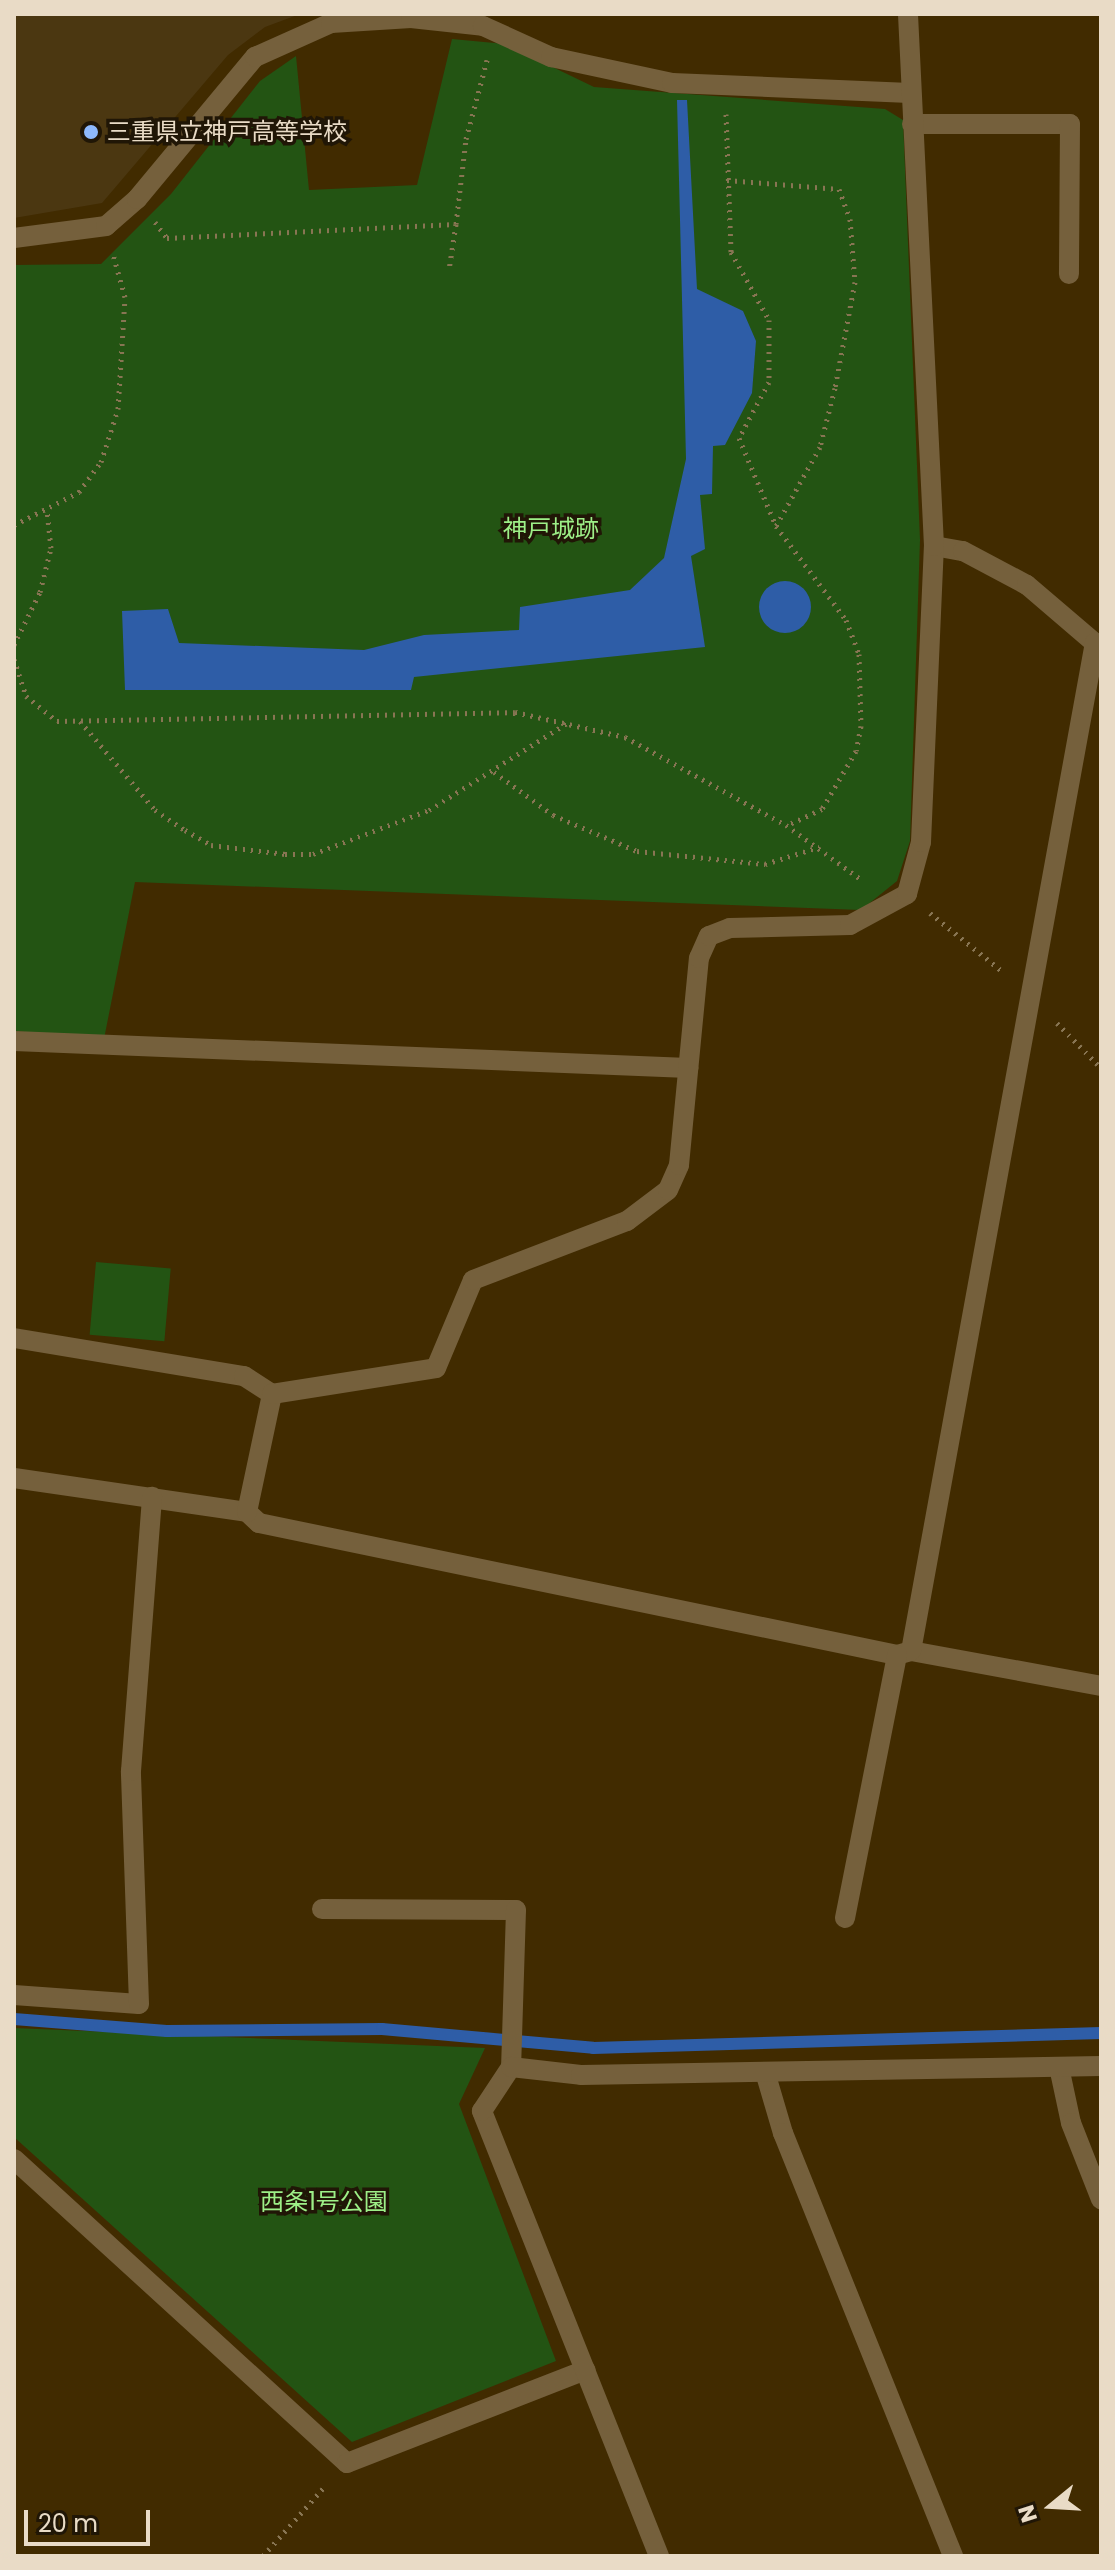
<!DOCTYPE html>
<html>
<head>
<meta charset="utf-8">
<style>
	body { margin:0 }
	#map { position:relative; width:1115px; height:2570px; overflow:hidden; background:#412b00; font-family:Poppins,"Noto Sans JP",sans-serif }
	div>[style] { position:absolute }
	.built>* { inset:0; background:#4b3711 }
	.green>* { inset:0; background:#235413; transform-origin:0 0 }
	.water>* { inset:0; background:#2e5da7 }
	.round { border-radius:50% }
	.stream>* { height:12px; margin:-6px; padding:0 6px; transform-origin:6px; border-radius:6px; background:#2e5da7 }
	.path>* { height:5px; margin-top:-2.5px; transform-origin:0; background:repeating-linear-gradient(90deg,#887553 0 2px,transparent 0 8px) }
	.lane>* { height:20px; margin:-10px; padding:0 10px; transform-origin:10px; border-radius:10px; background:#75603c }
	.street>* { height:20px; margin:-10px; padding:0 10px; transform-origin:10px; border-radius:10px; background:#75603c }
	.dots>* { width:22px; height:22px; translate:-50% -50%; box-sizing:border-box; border:4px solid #201606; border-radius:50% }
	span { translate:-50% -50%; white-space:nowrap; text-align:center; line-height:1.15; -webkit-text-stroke:7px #201606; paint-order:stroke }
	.poi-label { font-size:24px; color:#e9dbc6 }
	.left { translate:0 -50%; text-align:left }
	.park-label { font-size:24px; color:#9def87 }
	.frame { position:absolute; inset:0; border:16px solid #e9dbc6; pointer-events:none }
	.north { position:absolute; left:1011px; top:2466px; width:80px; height:80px; -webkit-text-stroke:6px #201606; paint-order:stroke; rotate:252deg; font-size:22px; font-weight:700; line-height:32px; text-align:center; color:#e9dbc6 }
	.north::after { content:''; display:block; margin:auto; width:28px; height:36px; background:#e9dbc6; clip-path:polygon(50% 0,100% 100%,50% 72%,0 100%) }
	.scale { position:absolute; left:24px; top:2510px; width:126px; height:36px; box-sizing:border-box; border:4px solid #e9dbc6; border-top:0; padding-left:10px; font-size:24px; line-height:28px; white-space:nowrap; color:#e9dbc6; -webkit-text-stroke:6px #201606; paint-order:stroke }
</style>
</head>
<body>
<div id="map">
	<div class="built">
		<div style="clip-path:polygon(14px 14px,300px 14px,265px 27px,228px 55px,102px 203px,14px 218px)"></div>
	</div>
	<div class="green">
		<div style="clip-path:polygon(452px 39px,505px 44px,594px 87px,885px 109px,903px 120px,920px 540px,910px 841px,897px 881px,861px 910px,135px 882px,104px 1039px,14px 1031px,14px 265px,101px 264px,171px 194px,260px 81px,296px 56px,309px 190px,417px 185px)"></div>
		<div style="left:96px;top:1262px;width:75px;height:73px;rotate:5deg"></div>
		<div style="clip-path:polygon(14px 2028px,485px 2048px,459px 2104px,556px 2361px,352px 2442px,14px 2137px)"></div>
	</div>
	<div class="water">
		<div style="clip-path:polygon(677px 100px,687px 100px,697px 289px,743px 311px,756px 341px,752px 393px,725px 445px,713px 446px,712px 494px,700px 495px,705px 549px,691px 556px,705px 647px,414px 677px,411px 690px,125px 690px,122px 611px,168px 609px,179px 643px,364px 650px,424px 635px,519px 630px,520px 607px,630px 590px,664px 558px,686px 459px)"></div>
		<div class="round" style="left:759px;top:581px;width:52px;height:52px"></div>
	</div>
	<div class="stream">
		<div style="left:14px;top:2019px;width:153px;rotate:4.5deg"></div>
		<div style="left:167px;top:2031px;width:215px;rotate:-0.5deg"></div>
		<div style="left:382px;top:2029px;width:212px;rotate:5.1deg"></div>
		<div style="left:593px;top:2048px;width:508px;rotate:-1.69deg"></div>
	</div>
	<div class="path">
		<div style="left:726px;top:114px;width:138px;rotate:87.9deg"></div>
		<div style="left:731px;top:252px;width:78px;rotate:60.8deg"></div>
		<div style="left:769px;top:320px;width:62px;rotate:90deg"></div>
		<div style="left:769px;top:382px;width:64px;rotate:118.2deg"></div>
		<div style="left:739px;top:438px;width:95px;rotate:67.2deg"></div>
		<div style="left:727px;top:180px;width:112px;rotate:4.6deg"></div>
		<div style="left:839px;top:189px;width:32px;rotate:70deg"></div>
		<div style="left:850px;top:219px;width:63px;rotate:85.5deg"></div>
		<div style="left:855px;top:282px;width:108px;rotate:100.7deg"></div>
		<div style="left:835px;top:388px;width:61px;rotate:104.3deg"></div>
		<div style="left:820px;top:447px;width:90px;rotate:119.1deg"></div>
		<div style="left:776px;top:526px;width:117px;rotate:53.3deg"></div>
		<div style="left:846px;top:620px;width:36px;rotate:69deg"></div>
		<div style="left:859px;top:654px;width:72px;rotate:88.4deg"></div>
		<div style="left:861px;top:726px;width:25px;rotate:101deg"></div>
		<div style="left:856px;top:751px;width:67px;rotate:120.4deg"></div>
		<div style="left:822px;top:809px;width:38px;rotate:155deg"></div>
		<div style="left:155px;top:222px;width:20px;rotate:53deg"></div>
		<div style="left:167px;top:238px;width:289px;rotate:-2.8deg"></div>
		<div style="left:456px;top:224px;width:47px;rotate:98.7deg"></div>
		<div style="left:456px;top:224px;width:86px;rotate:-83.3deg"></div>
		<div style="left:466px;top:139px;width:82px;rotate:-75.1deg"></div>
		<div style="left:14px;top:525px;width:73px;rotate:-26.9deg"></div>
		<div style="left:79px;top:492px;width:37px;rotate:-54deg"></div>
		<div style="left:101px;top:462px;width:56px;rotate:-72.2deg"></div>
		<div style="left:118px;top:409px;width:112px;rotate:-86.4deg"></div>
		<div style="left:125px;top:297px;width:45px;rotate:-105.6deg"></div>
		<div style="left:14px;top:645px;width:59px;rotate:-63.9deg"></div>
		<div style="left:40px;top:592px;width:45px;rotate:-76deg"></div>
		<div style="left:51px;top:548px;width:36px;rotate:-96deg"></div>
		<div style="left:14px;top:659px;width:39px;rotate:72deg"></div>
		<div style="left:26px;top:696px;width:40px;rotate:39deg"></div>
		<div style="left:57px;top:721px;width:458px;rotate:-1.1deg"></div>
		<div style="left:515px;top:712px;width:113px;rotate:12.8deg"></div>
		<div style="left:625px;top:737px;width:183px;rotate:28.7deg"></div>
		<div style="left:786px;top:825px;width:95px;rotate:36deg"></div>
		<div style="left:80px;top:721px;width:116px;rotate:49.9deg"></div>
		<div style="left:155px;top:810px;width:36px;rotate:34deg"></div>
		<div style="left:185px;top:830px;width:30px;rotate:30deg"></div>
		<div style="left:211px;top:845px;width:75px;rotate:6.9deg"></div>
		<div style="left:285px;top:854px;width:28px"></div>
		<div style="left:313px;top:854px;width:124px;rotate:-20.8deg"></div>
		<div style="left:429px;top:810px;width:163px;rotate:-32.2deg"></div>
		<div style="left:494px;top:772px;width:73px;rotate:36.1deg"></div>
		<div style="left:553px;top:815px;width:91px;rotate:23.2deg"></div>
		<div style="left:637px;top:851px;width:129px;rotate:5.8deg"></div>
		<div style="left:765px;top:864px;width:57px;rotate:-17.5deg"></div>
		<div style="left:930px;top:913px;width:94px;rotate:38.9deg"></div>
		<div style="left:1057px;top:1023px;width:63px;rotate:45.6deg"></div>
		<div style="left:263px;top:2556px;width:95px;rotate:-48.4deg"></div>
	</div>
	<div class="lane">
		<div style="left:912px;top:124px;width:158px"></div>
		<div style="left:1070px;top:124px;width:150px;rotate:90.4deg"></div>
	</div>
	<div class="street">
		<div style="left:14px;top:238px;width:93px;rotate:-7.4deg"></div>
		<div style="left:106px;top:226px;width:41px;rotate:-41.1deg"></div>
		<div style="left:137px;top:199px;width:185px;rotate:-50.3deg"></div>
		<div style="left:255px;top:57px;width:83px;rotate:-24.1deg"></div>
		<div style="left:331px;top:23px;width:80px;rotate:-3.6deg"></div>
		<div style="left:411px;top:18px;width:72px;rotate:6.3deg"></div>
		<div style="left:483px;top:26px;width:75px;rotate:24.5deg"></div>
		<div style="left:551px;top:57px;width:124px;rotate:12.1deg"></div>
		<div style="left:672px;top:83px;width:238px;rotate:2.4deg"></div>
		<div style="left:934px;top:546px;width:29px;rotate:10deg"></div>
		<div style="left:963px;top:551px;width:72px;rotate:28deg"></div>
		<div style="left:1027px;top:585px;width:89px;rotate:40.5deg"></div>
		<div style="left:14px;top:1041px;width:675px;rotate:2.29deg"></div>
		<div style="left:14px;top:1338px;width:233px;rotate:9.4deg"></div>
		<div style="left:244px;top:1376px;width:33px;rotate:33deg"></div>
		<div style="left:14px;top:1478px;width:235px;rotate:8.3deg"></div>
		<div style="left:247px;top:1512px;width:16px;rotate:43deg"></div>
		<div style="left:259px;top:1523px;width:652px;rotate:11.69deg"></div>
		<div style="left:897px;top:1655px;width:15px;rotate:-16deg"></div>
		<div style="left:911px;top:1651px;width:193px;rotate:10.4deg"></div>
		<div style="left:247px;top:1512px;width:121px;rotate:-78deg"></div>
		<div style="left:272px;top:1394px;width:166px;rotate:-9deg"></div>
		<div style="left:436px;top:1368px;width:95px;rotate:-67.2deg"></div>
		<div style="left:473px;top:1280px;width:165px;rotate:-21deg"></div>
		<div style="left:627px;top:1221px;width:51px;rotate:-37.1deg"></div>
		<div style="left:668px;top:1190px;width:27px;rotate:-66deg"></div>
		<div style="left:679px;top:1165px;width:208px;rotate:-84.5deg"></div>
		<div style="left:699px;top:958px;width:24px;rotate:-66deg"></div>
		<div style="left:709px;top:936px;width:22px;rotate:-21deg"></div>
		<div style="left:730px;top:928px;width:120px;rotate:-1.4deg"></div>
		<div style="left:850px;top:925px;width:65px;rotate:-28.5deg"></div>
		<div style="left:907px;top:894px;width:54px;rotate:-74.9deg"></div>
		<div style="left:921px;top:842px;width:296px;rotate:-87.5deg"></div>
		<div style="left:934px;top:546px;width:533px;rotate:-92.8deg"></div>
		<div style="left:911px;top:1651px;width:1025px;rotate:-79.66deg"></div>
		<div style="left:322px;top:1909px;width:194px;rotate:0.3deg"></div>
		<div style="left:516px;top:1910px;width:157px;rotate:91.8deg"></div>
		<div style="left:845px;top:1918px;width:268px;rotate:-78.8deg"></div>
		<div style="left:14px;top:1995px;width:125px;rotate:4.1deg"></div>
		<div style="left:139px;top:2004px;width:233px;rotate:-92deg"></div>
		<div style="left:131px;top:1771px;width:275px;rotate:-85.6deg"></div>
		<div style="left:1059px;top:2067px;width:57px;rotate:77.9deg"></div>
		<div style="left:1071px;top:2123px;width:82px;rotate:68.5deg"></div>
		<div style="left:765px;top:2072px;width:64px;rotate:73.6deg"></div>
		<div style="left:783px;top:2133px;width:456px;rotate:68.1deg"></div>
		<div style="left:14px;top:2159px;width:451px;rotate:42.4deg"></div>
		<div style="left:347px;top:2463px;width:256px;rotate:-21.3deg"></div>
		<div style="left:659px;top:2556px;width:479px;rotate:-111.7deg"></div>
		<div style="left:482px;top:2111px;width:53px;rotate:-56.6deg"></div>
		<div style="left:511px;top:2067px;width:70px;rotate:6.5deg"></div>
		<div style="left:581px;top:2075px;width:520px;rotate:-0.99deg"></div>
	</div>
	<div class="dots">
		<div style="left:91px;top:132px;background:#8eb9fc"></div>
	</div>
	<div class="poi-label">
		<span class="left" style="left:107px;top:132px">三重県立神戸高等学校</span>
	</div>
	<div class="park-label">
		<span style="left:551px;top:529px">神戸城跡</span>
		<span style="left:324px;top:2202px">西条1号公園</span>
	</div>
	<div class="frame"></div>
	<div class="north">N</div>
	<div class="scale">20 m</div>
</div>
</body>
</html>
